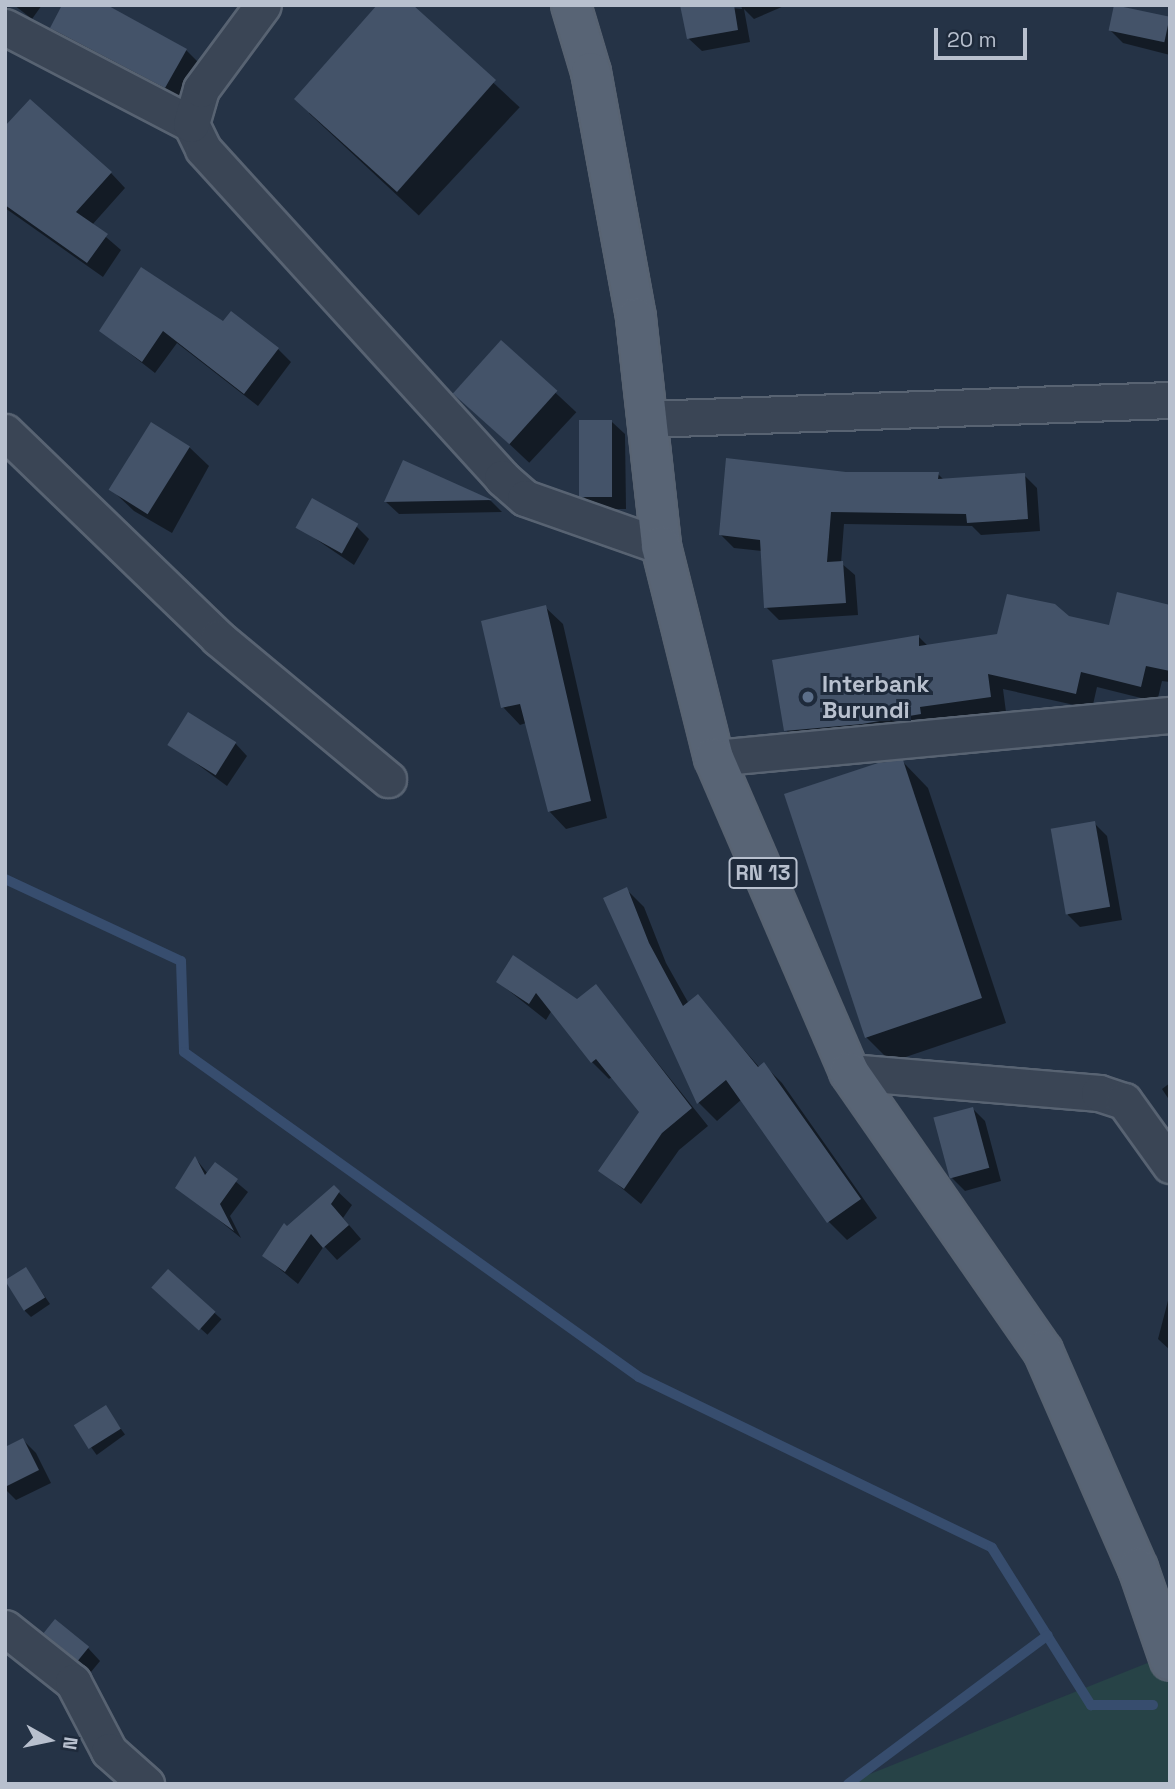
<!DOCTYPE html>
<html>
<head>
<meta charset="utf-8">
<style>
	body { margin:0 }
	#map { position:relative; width:1175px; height:1789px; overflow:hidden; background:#253346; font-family:"Space Grotesk",sans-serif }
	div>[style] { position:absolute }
	.green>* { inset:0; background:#274347 }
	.shadow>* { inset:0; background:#0007; transform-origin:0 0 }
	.stream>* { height:10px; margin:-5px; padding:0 5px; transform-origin:5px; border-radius:5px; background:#374d6e }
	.building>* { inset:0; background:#445369; transform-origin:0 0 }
	.roads { filter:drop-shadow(2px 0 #586372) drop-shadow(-2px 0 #586372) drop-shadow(0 2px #586372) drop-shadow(0 -2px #586372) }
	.minor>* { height:35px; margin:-17.5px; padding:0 17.5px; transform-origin:17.5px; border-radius:17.5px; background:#3a4555 }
	.primary>* { height:38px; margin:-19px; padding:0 19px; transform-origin:19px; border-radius:19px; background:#586475 }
	.dots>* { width:19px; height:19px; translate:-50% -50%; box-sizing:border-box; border:4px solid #1e2a3b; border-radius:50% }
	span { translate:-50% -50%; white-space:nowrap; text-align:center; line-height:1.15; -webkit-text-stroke:6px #1e2a3b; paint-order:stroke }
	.shield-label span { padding:2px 5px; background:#1e2a3b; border:2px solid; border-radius:5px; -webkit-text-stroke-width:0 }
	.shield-label { font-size:21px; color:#b8c0ce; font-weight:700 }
	.poi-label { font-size:23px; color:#b8c0ce; font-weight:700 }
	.left { translate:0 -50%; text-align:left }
	.frame { position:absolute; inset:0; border:7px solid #b8c0ce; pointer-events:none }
	.north { position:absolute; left:14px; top:1705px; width:70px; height:70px; -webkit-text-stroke:5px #1e2a3b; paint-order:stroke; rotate:99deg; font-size:19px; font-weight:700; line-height:28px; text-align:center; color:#b8c0ce }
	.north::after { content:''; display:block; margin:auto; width:24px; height:32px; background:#b8c0ce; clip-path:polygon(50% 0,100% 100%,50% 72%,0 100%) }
	.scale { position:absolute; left:934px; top:28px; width:93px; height:32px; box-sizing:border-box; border:4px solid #b8c0ce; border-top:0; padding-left:9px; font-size:21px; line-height:24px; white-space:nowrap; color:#b8c0ce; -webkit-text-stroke:5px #1e2a3b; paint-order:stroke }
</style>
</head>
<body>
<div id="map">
	<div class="green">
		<div style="clip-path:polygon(1170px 1654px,1170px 1784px,845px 1784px)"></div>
	</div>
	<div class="shadow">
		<div style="clip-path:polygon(14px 5px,42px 5px,32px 19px)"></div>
		<div style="left:410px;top:5px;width:150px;height:148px;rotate:43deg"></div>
		<div style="clip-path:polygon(701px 5px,742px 9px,741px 5px,784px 6px,754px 19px,744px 9px,750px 42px,702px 51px,689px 39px)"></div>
		<div style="clip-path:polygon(1170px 20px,1170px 55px,1123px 43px,1110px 30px)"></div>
		<div style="clip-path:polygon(52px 27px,186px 50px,205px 69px,185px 106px,71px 47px)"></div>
		<div style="clip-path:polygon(5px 129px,111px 173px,125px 188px,92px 225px,121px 250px,103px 277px,5px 208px)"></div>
		<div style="clip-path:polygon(224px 324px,278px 349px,291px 362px,258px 406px,177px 343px,155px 373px,101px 331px)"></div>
		<div style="left:501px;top:342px;width:103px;height:69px;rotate:43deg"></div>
		<div style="clip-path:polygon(612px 422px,625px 434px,626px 509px,596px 509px,583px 496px)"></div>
		<div style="clip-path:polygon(189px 447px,209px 466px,172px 533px,134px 511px,114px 492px)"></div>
		<div style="clip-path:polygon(404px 462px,491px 501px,502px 512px,399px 514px,386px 502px)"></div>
		<div style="clip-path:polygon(846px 473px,938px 474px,945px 481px,1024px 475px,1037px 488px,1040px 531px,981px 535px,972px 526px,844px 524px,841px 563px,855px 575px,858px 615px,779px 620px,766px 607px,762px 551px,734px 548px,721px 535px)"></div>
		<div style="clip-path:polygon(356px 526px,369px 539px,354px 565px,298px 527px)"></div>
		<div style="clip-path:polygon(545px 607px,563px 624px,607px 818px,566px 829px,549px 811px,526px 723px,520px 725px,503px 707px)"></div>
		<div style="clip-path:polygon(1170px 607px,1170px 682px,1162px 681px,1157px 702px,1097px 687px,1092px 709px,1003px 689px,1006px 712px,802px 746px,786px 730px,918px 636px,928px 646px,999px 636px,1068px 617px,1110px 627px)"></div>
		<div style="clip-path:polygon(235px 743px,247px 756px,227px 786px,170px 744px)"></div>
		<div style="clip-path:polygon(903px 762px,928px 788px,1006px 1023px,891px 1062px,866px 1037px)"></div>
		<div style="clip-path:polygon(1094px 823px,1107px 836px,1122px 920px,1080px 927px,1068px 915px)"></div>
		<div style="clip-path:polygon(626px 889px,644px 907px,666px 963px,689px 1004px,698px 997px,760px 1068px,764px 1065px,782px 1083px,877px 1218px,847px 1240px,829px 1222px,742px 1099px,717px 1121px,699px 1103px,605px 899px)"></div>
		<div style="clip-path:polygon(498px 982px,577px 1001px,596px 986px,708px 1126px,679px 1150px,641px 1204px,601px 1171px,641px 1112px,612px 1077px,609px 1079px,592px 1062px,552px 1010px,546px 1020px)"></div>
		<div style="clip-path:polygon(1170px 1083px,1170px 1101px,1162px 1089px)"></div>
		<div style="clip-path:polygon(972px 1108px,985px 1121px,1001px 1181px,965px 1191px,952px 1178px)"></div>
		<div style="clip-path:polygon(196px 1159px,208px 1174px,215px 1164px,248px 1192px,230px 1216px,241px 1238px,178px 1187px)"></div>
		<div style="clip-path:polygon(334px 1188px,352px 1205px,343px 1218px,361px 1239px,337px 1260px,324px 1246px,298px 1284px,264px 1256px)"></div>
		<div style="clip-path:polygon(26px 1269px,50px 1304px,31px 1317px,25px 1311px)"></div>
		<div style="left:168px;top:1271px;width:72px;height:21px;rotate:42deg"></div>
		<div style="clip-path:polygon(1170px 1293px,1170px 1350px,1158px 1339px)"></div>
		<div style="left:105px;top:1407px;width:34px;height:35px;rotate:54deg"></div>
		<div style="clip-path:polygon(23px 1440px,36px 1453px,51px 1483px,16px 1500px,5px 1489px,5px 1449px)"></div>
		<div style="clip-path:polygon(45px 1632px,88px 1648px,100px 1661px,91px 1672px)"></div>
	</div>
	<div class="stream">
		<div style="left:5px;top:879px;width:194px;rotate:25deg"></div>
		<div style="left:181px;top:961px;width:91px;rotate:88.1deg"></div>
		<div style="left:184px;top:1052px;width:559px;rotate:35.54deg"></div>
		<div style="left:639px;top:1377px;width:392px;rotate:25.8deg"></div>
		<div style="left:992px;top:1548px;width:186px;rotate:57.8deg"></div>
		<div style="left:1091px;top:1705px;width:62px"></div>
		<div style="left:848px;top:1784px;width:249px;rotate:-36.7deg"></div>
	</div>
	<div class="building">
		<div style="clip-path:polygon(62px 5px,107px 5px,187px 49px,165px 88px,50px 28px)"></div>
		<div style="clip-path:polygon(377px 5px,413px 5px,496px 80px,397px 192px,294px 99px)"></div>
		<div style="clip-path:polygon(680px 5px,734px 5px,738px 30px,687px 39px)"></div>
		<div style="left:1114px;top:5px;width:57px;height:26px;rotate:12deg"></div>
		<div style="clip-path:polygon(30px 99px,112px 172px,76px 212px,108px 234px,87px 263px,5px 205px,5px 126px)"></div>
		<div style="clip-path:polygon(141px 267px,223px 321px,231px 311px,279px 348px,244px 394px,163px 331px,142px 362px,99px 331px)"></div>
		<div style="left:501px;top:340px;width:76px;height:72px;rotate:42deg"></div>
		<div style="left:579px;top:420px;width:33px;height:77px"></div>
		<div style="left:151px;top:422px;width:46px;height:80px;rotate:32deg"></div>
		<div style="clip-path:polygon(726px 458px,846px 472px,939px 472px,938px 479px,1025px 473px,1028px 519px,967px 523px,966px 514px,831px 512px,827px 562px,843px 561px,846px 603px,764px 608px,760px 540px,719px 535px)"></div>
		<div style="clip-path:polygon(403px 460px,492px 500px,384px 502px)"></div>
		<div style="left:312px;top:498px;width:53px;height:34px;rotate:29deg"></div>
		<div style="clip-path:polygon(1117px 592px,1170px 605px,1170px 671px,1146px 666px,1141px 687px,1081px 672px,1076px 694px,988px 674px,991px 697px,920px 707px,921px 714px,862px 724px,784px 731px,772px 660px,919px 635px,919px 646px,997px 634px,1007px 594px,1055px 604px,1069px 616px,1109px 625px)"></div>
		<div style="clip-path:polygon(546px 605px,591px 801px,548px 812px,520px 704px,501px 708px,481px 621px)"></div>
		<div style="left:188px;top:712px;width:57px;height:39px;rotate:32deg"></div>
		<div style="clip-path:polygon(903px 760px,982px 998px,865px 1038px,784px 794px,878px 763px)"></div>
		<div style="left:1095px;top:821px;width:87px;height:45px;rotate:80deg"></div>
		<div style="clip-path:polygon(627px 887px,649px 943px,683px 1006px,698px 994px,758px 1067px,764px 1062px,861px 1199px,827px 1223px,726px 1080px,697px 1104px,603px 898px)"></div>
		<div style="clip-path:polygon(513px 955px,577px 999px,596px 984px,692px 1108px,662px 1133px,624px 1189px,598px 1171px,639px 1112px,596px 1059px,591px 1063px,536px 993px,529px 1004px,496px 982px)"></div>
		<div style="left:973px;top:1107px;width:63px;height:41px;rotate:75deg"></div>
		<div style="clip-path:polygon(195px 1156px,205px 1175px,215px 1162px,238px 1179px,220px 1204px,234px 1231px,175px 1188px)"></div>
		<div style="clip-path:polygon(334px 1185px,340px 1191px,331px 1204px,349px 1225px,323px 1248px,311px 1234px,285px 1272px,262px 1256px,284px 1223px,287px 1226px)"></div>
		<div style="left:26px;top:1267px;width:36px;height:25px;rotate:58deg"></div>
		<div style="left:168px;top:1269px;width:64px;height:25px;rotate:42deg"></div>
		<div style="left:106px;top:1405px;width:28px;height:38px;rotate:58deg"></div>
		<div style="clip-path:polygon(23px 1438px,39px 1470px,5px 1487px,5px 1447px)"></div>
		<div style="left:55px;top:1619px;width:44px;height:18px;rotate:39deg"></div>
	</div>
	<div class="roads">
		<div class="minor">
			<div style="left:5px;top:27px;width:210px;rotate:27.5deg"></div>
			<div style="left:191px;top:124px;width:28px;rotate:64deg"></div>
			<div style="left:203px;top:149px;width:445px;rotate:47.7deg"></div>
			<div style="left:502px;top:478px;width:30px;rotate:41deg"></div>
			<div style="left:525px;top:498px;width:144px;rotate:19.4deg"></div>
			<div style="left:191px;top:124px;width:36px;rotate:-74deg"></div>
			<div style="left:201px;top:89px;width:104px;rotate:-53.6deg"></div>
			<div style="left:647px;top:419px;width:523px;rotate:-2.08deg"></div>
			<div style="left:5px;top:432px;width:296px;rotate:44deg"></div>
			<div style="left:218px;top:638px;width:221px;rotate:39.7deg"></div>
			<div style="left:714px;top:758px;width:458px;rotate:-5.4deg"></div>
			<div style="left:849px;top:1072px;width:251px;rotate:4.8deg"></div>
			<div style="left:1099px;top:1093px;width:26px;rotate:18deg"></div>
			<div style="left:1124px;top:1101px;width:79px;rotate:54.3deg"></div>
			<div style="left:5px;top:1628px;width:87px;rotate:38.5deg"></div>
			<div style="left:73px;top:1682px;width:78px;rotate:62.4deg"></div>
			<div style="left:109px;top:1751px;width:50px;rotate:41.7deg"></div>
		</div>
		<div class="primary">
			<div style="left:571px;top:5px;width:70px;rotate:73.4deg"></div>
			<div style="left:591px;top:72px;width:250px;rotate:79.6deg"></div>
			<div style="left:636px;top:318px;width:229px;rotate:83.7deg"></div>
			<div style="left:661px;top:546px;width:219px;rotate:76deg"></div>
			<div style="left:714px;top:758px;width:342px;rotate:66.7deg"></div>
			<div style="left:849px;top:1072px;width:340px;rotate:55.2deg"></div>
			<div style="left:1043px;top:1351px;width:237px;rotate:66.4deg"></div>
			<div style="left:1138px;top:1568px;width:98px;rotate:71deg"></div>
		</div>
	</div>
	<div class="dots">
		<div style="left:808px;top:697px;background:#5c6f8a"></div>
	</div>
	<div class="shield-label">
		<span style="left:763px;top:873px">RN 13</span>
	</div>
	<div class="poi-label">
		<span class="left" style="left:822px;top:697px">Interbank<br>Burundi</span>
	</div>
	<div class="frame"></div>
	<div class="north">N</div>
	<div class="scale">20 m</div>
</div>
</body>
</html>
